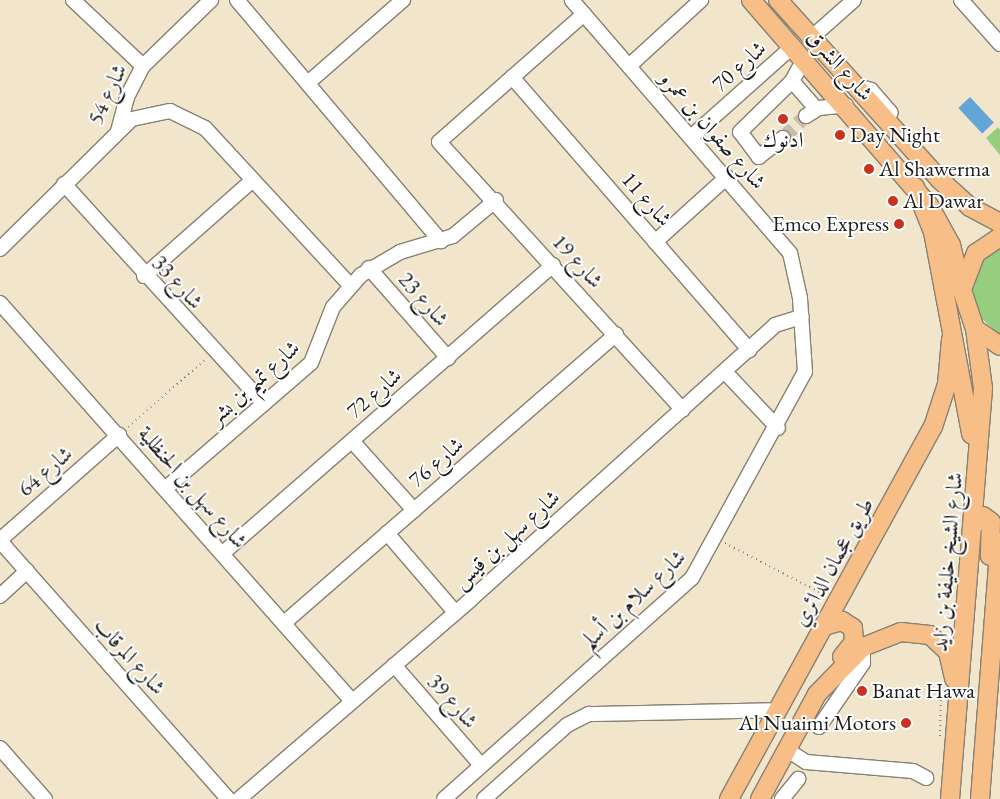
<!DOCTYPE html>
<html>
<head>
<meta charset="utf-8">
<style>
	body { margin:0 }
	#map { position:relative; width:1000px; height:799px; overflow:hidden; background:#f1e6cb; font-family:"EB Garamond",Amiri,serif }
	div>[style] { position:absolute }
	.green>* { inset:0; background:#97cd7f }
	.water>* { inset:0; background:#62a5d7; transform-origin:0 0 }
	.minor-tunnel>* { height:14px; margin-top:-7px; transform-origin:0; background:repeating-linear-gradient(90deg,#c6bea8 0 14px,transparent 0 21px) }
	.path>* { height:2px; margin-top:-1px; transform-origin:0; background:repeating-linear-gradient(90deg,#868174 0 1px,transparent 0 5px) }
	.roads { filter:drop-shadow(1px 0 #868174) drop-shadow(-1px 0 #868174) drop-shadow(0 1px #868174) drop-shadow(0 -1px #868174) }
	.minor>* { height:14px; margin:-7px; padding:0 7px; transform-origin:7px; border-radius:7px; background:#fff }
	.major>* { height:18px; margin:-9px; padding:0 9px; transform-origin:9px; border-radius:9px; background:#f7be88 }
	.dots>* { width:14px; height:14px; translate:-50% -50%; box-sizing:border-box; border:2px solid #fff; border-radius:50% }
	span { translate:-50% -50%; white-space:nowrap; text-align:center; line-height:1.15; -webkit-text-stroke:4px #fff; paint-order:stroke }
	.street-label { font-size:22px; color:#1c1c1c }
	.poi-label { font-size:22px; color:#1c1c1c }
	.left { translate:0 -50%; text-align:left }
	.right { translate:-100% -50%; text-align:right }
</style>
</head>
<body>
<div id="map">
	<div class="green">
		<div style="clip-path:polygon(998px 127px,1000px 130px,1000px 155px,986px 138px)"></div>
		<div style="clip-path:polygon(1000px 245px,1000px 335px,982px 319px,972px 291px,981px 261px)"></div>
	</div>
	<div class="water">
		<div style="left:970px;top:97px;width:35px;height:16px;rotate:47deg"></div>
	</div>
	<div class="minor-tunnel">
		<div style="left:783px;top:138px;width:32px;rotate:-44deg"></div>
	</div>
	<div class="path">
		<div style="left:128px;top:427px;width:103px;rotate:-41.1deg"></div>
		<div style="left:725px;top:543px;width:113px;rotate:27.5deg"></div>
		<div style="left:940px;top:736px;width:50px;rotate:-88.9deg"></div>
	</div>
	<div class="roads">
		<div class="minor">
			<div style="left:73px;top:0;width:96px;rotate:43.3deg"></div>
			<div style="left:237px;top:0;width:316px;rotate:49.8deg"></div>
			<div style="left:961px;top:0;width:59px;rotate:48.4deg"></div>
			<div style="left:584px;top:14px;width:193px;rotate:138.6deg"></div>
			<div style="left:439px;top:142px;width:362px;rotate:47.7deg"></div>
			<div style="left:811px;top:38px;width:57px;rotate:-41.5deg"></div>
			<div style="left:629px;top:66px;width:98px;rotate:-42.5deg"></div>
			<div style="left:512px;top:77px;width:362px;rotate:49deg"></div>
			<div style="left:792px;top:81px;width:37px;rotate:49deg"></div>
			<div style="left:309px;top:82px;width:125px;rotate:-41.1deg"></div>
			<div style="left:854px;top:85px;width:18px;rotate:16deg"></div>
			<div style="left:871px;top:90px;width:30px;rotate:49deg"></div>
			<div style="left:806px;top:116px;width:15px;rotate:-32deg"></div>
			<div style="left:819px;top:108px;width:27px;rotate:-6deg"></div>
			<div style="left:118px;top:131px;width:35px;rotate:-75deg"></div>
			<div style="left:127px;top:97px;width:35px;rotate:-63deg"></div>
			<div style="left:143px;top:66px;width:95px;rotate:-44.1deg"></div>
			<div style="left:691px;top:137px;width:137px;rotate:-41.7deg"></div>
			<div style="left:783px;top:138px;width:31px;rotate:142deg"></div>
			<div style="left:759px;top:157px;width:31px;rotate:-127deg"></div>
			<div style="left:740px;top:132px;width:73px;rotate:-44.4deg"></div>
			<div style="left:792px;top:81px;width:26px;rotate:-61deg"></div>
			<div style="left:64px;top:184px;width:297px;rotate:47.7deg"></div>
			<div style="left:655px;top:242px;width:97px;rotate:-42.1deg"></div>
			<div style="left:0;top:249px;width:185px;rotate:-44.6deg"></div>
			<div style="left:132px;top:119px;width:39px;rotate:-12deg"></div>
			<div style="left:170px;top:111px;width:39px;rotate:26deg"></div>
			<div style="left:205px;top:128px;width:214px;rotate:47.3deg"></div>
			<div style="left:369px;top:268px;width:120px;rotate:48.7deg"></div>
			<div style="left:144px;top:276px;width:145px;rotate:-41.4deg"></div>
			<div style="left:0;top:303px;width:531px;rotate:48.51deg"></div>
			<div style="left:725px;top:372px;width:77px;rotate:46.6deg"></div>
			<div style="left:352px;top:441px;width:93px;rotate:48.1deg"></div>
			<div style="left:166px;top:488px;width:191px;rotate:-40.8deg"></div>
			<div style="left:311px;top:363px;width:60px;rotate:-68.6deg"></div>
			<div style="left:333px;top:307px;width:43px;rotate:-48.8deg"></div>
			<div style="left:361px;top:275px;width:45px;rotate:-30.5deg"></div>
			<div style="left:400px;top:252px;width:55px;rotate:-16.8deg"></div>
			<div style="left:453px;top:236px;width:56px;rotate:-39.9deg"></div>
			<div style="left:387px;top:533px;width:104px;rotate:49.3deg"></div>
			<div style="left:0;top:540px;width:159px;rotate:-41.4deg"></div>
			<div style="left:0;top:541px;width:344px;rotate:48.5deg"></div>
			<div style="left:223px;top:553px;width:438px;rotate:-41.1deg"></div>
			<div style="left:0;top:596px;width:37px;rotate:-43deg"></div>
			<div style="left:284px;top:623px;width:440px;rotate:-41deg"></div>
			<div style="left:394px;top:665px;width:133px;rotate:49deg"></div>
			<div style="left:819px;top:727px;width:78px;rotate:-55.5deg"></div>
			<div style="left:863px;top:663px;width:16px;rotate:-90deg"></div>
			<div style="left:0;top:748px;width:68px;rotate:48.6deg"></div>
			<div style="left:789px;top:751px;width:20px;rotate:33deg"></div>
			<div style="left:806px;top:762px;width:107px;rotate:4.8deg"></div>
			<div style="left:913px;top:771px;width:15px;rotate:28deg"></div>
			<div style="left:239px;top:799px;width:305px;rotate:-40.7deg"></div>
			<div style="left:470px;top:600px;width:411px;rotate:-42deg"></div>
			<div style="left:775px;top:325px;width:28px;rotate:-17deg"></div>
			<div style="left:444px;top:799px;width:332px;rotate:-41.7deg"></div>
			<div style="left:692px;top:578px;width:235px;rotate:-61.3deg"></div>
			<div style="left:805px;top:372px;width:74px;rotate:-93.9deg"></div>
			<div style="left:800px;top:298px;width:46px;rotate:-102.5deg"></div>
			<div style="left:790px;top:253px;width:334px;rotate:-130.8deg"></div>
			<div style="left:484px;top:799px;width:111px;rotate:-41.7deg"></div>
			<div style="left:567px;top:725px;width:25px;rotate:-27deg"></div>
			<div style="left:589px;top:714px;width:189px;rotate:-1.2deg"></div>
			<div style="left:782px;top:799px;width:26px;rotate:-51deg"></div>
		</div>
		<div class="major">
			<div style="left:751px;top:0;width:274px;rotate:49.1deg"></div>
			<div style="left:930px;top:207px;width:43px;rotate:61.1deg"></div>
			<div style="left:951px;top:245px;width:46px;rotate:76.3deg"></div>
			<div style="left:778px;top:0;width:241px;rotate:48deg"></div>
			<div style="left:939px;top:179px;width:42px;rotate:42.1deg"></div>
			<div style="left:970px;top:207px;width:34px;rotate:28deg"></div>
			<div style="left:915px;top:187px;width:48px;rotate:68.2deg"></div>
			<div style="left:933px;top:232px;width:206px;rotate:79.3deg"></div>
			<div style="left:1000px;top:237px;width:29px;rotate:146deg"></div>
			<div style="left:976px;top:253px;width:40px;rotate:111deg"></div>
			<div style="left:962px;top:290px;width:41px;rotate:71.6deg"></div>
			<div style="left:975px;top:329px;width:30px;rotate:34deg"></div>
			<div style="left:973px;top:525px;width:13px;rotate:-42deg"></div>
			<div style="left:983px;top:516px;width:10px;rotate:37deg"></div>
			<div style="left:991px;top:522px;width:34px;rotate:92deg"></div>
			<div style="left:824px;top:626px;width:19px;rotate:-16deg"></div>
			<div style="left:842px;top:621px;width:13px;rotate:32deg"></div>
			<div style="left:853px;top:628px;width:14px;rotate:86deg"></div>
			<div style="left:854px;top:642px;width:19px;rotate:129deg"></div>
			<div style="left:729px;top:799px;width:424px;rotate:-61.3deg"></div>
			<div style="left:933px;top:427px;width:45px;rotate:-72deg"></div>
			<div style="left:947px;top:384px;width:45px;rotate:-84.9deg"></div>
			<div style="left:760px;top:799px;width:119px;rotate:-61.5deg"></div>
			<div style="left:817px;top:694px;width:66px;rotate:-45.6deg"></div>
			<div style="left:863px;top:647px;width:41px;rotate:-21.5deg"></div>
			<div style="left:901px;top:632px;width:29px;rotate:6deg"></div>
			<div style="left:930px;top:635px;width:25px;rotate:43deg"></div>
			<div style="left:948px;top:652px;width:28px;rotate:77deg"></div>
			<div style="left:950px;top:799px;width:412px;rotate:-85.4deg"></div>
			<div style="left:983px;top:388px;width:60px;rotate:-97.7deg"></div>
			<div style="left:980px;top:799px;width:258px;rotate:-85.6deg"></div>
		</div>
	</div>
	<div class="dots">
		<div style="left:783px;top:119px;background:#c8321e"></div>
		<div style="left:840px;top:135px;background:#c8321e"></div>
		<div style="left:869px;top:169px;background:#c8321e"></div>
		<div style="left:893px;top:201px;background:#c8321e"></div>
		<div style="left:899px;top:224px;background:#c8321e"></div>
		<div style="left:862px;top:691px;background:#c8321e"></div>
		<div style="left:906px;top:723px;background:#c8321e"></div>
	</div>
	<div class="street-label">
		<span style="left:840px;top:65px;rotate:48deg">شارع الشرق</span>
		<span style="left:739px;top:66px;rotate:-42deg">شارع 70</span>
		<span style="left:107px;top:94px;rotate:-65deg">شارع 54</span>
		<span style="left:713px;top:130px;rotate:49deg">شارع صفوان بن عمرو</span>
		<span style="left:647px;top:199px;rotate:49deg">شارع 11</span>
		<span style="left:578px;top:261px;rotate:48deg">شارع 19</span>
		<span style="left:178px;top:282px;rotate:48deg">شارع 33</span>
		<span style="left:424px;top:299px;rotate:49deg">شارع 23</span>
		<span style="left:254px;top:382px;rotate:-42deg">شارع تميم بن بشر</span>
		<span style="left:374px;top:393px;rotate:-41deg">شارع 72</span>
		<span style="left:436px;top:462px;rotate:-41deg">شارع 76</span>
		<span style="left:45px;top:471px;rotate:-41deg">شارع 64</span>
		<span style="left:193px;top:487px;rotate:49deg">شارع سهل بن الحنظلية</span>
		<span style="left:506px;top:539px;rotate:-42deg">شارع سهل بن قيس</span>
		<span style="left:833px;top:562px;rotate:-61deg">طريق عجمان الدائري</span>
		<span style="left:947px;top:562px;rotate:-85deg">شارع الشيخ خليفة بن زايد</span>
		<span style="left:633px;top:599px;rotate:-43deg">شارع سلام بن أسلم</span>
		<span style="left:130px;top:656px;rotate:48deg">شارع المرقاب</span>
		<span style="left:453px;top:701px;rotate:49deg">شارع 39</span>
	</div>
	<div class="poi-label">
		<span class="left" style="left:850px;top:135px">Day Night</span>
		<span style="left:783px;top:140px">ادنوك</span>
		<span class="left" style="left:879px;top:169px">Al Shawerma</span>
		<span class="left" style="left:903px;top:201px">Al Dawar</span>
		<span class="right" style="left:889px;top:224px">Emco Express</span>
		<span class="left" style="left:872px;top:691px">Banat Hawa</span>
		<span class="right" style="left:896px;top:723px">Al Nuaimi Motors</span>
	</div>
</div>
</body>
</html>
